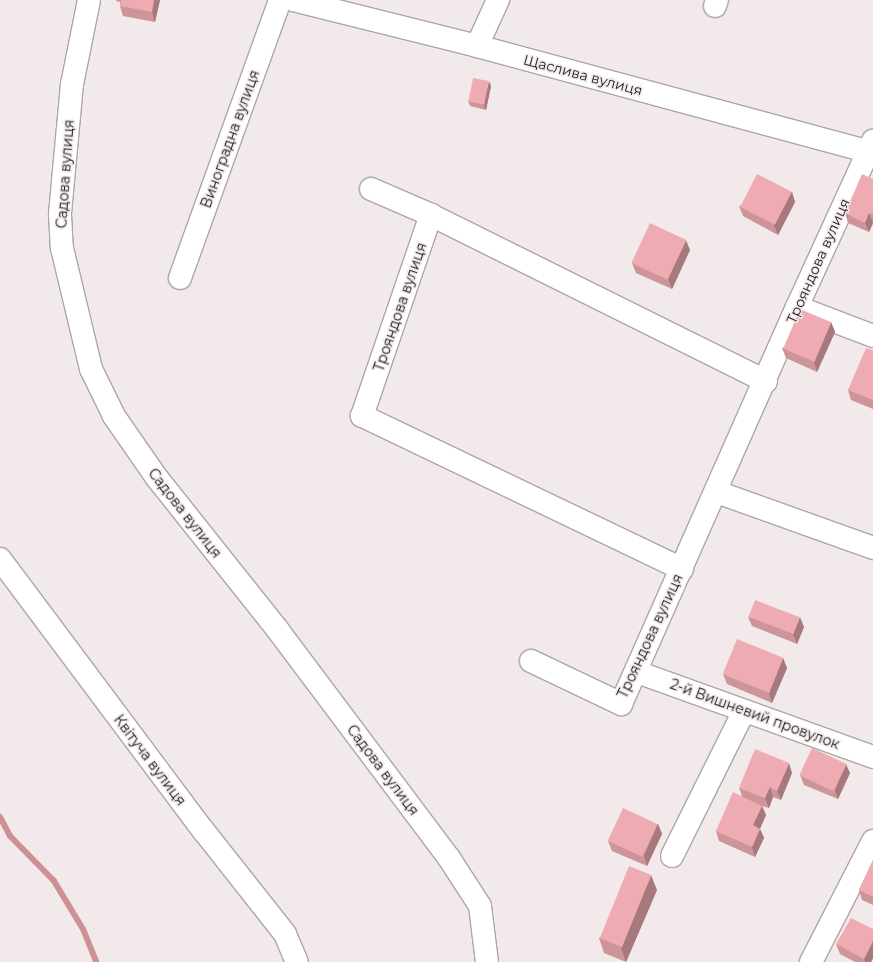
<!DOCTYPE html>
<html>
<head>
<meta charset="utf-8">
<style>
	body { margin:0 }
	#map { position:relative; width:873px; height:962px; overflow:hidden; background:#f2eaea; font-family:Montserrat,sans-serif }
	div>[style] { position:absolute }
	.stream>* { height:6px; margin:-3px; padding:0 3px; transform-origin:3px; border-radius:3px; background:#ce8f95 }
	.roads { filter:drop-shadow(1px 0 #aea6a6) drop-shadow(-1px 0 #aea6a6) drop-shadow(0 1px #aea6a6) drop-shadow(0 -1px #aea6a6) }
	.minor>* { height:22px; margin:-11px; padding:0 11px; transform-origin:11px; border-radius:11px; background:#fff }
	.wall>* { inset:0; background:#cd9499 }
	.shaded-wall>* { inset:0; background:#a7787d }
	.building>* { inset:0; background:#eeacb2; transform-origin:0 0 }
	span { translate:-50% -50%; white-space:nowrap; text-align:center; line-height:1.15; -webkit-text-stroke:3px #f2eaea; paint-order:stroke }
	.street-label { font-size:14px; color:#1f1c1c }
</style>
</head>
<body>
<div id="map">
	<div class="stream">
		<div style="left:0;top:817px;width:21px;rotate:62deg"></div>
		<div style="left:10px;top:836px;width:63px;rotate:45.6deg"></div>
		<div style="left:54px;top:881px;width:56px;rotate:58.9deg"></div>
		<div style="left:83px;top:929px;width:35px;rotate:68deg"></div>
	</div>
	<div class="roads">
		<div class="minor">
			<div style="left:89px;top:0;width:86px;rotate:101.4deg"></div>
			<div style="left:72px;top:84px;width:131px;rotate:95.3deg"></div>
			<div style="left:60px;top:214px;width:34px;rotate:87deg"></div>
			<div style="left:62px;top:248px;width:124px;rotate:76.5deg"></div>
			<div style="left:91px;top:369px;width:52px;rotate:63.9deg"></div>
			<div style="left:114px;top:416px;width:75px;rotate:55.3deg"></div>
			<div style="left:157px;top:478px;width:193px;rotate:51.5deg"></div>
			<div style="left:277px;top:629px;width:286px;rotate:53.1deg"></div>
			<div style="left:449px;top:858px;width:57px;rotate:57.1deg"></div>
			<div style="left:480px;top:906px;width:56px;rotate:82.9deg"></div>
			<div style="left:293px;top:0;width:190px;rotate:14deg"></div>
			<div style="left:477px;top:46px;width:410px;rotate:15.1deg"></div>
			<div style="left:715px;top:6px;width:6px;rotate:-72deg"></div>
			<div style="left:477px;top:46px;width:51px;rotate:-65.5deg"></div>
			<div style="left:371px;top:189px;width:65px;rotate:23.4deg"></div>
			<div style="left:180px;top:278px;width:295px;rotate:-70.2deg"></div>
			<div style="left:797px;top:307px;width:81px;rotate:20.9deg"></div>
			<div style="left:717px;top:492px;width:166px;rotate:19.7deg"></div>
			<div style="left:0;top:559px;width:339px;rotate:53.2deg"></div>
			<div style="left:203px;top:830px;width:132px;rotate:51.7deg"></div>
			<div style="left:285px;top:934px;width:30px;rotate:67deg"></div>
			<div style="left:682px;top:569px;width:355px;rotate:-154.4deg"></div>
			<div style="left:362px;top:416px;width:213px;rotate:-71.1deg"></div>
			<div style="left:431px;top:215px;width:374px;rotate:26.4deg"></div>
			<div style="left:531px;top:661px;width:100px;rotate:25.5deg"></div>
			<div style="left:621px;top:704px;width:434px;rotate:-66.1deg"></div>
			<div style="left:797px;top:307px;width:183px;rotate:-65.4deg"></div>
			<div style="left:637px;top:672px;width:251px;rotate:19.8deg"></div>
			<div style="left:672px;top:856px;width:162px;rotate:-63.6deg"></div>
			<div style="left:811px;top:962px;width:136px;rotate:-62.9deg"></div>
		</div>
	</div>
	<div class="wall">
		<div style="clip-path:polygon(116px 0,160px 0,155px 22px,123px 16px,120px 6px,120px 2px,116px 1px)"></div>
		<div style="clip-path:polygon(491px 86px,486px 110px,470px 106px,468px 101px)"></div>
		<div style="clip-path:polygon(873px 179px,873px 223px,869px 232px,848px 223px,845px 213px)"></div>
		<div style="clip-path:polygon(792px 192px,795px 202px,778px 235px,743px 216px,739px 206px)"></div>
		<div style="clip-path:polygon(690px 250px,672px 289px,636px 273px,632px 263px)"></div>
		<div style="clip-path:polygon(831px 322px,835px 332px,817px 372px,786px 358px,782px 348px)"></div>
		<div style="clip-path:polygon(873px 350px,873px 409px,851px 400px,848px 390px)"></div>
		<div style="clip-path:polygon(748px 617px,804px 627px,797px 644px,752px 626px)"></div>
		<div style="clip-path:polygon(783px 658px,787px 668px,772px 703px,727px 684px,723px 674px)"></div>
		<div style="clip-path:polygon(792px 773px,781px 800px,773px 797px,769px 808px,762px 806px,766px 815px,760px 829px,764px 838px,755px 857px,719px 841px,716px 831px,742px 796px,739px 788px)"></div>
		<div style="clip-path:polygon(850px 773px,838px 799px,804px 785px,800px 775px)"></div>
		<div style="clip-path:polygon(658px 824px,662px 834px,647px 866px,612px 851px,608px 841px)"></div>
		<div style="clip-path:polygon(873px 860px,873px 905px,862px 900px,859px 890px)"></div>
		<div style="clip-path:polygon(657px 890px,626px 962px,604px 953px,599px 938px)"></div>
		<div style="clip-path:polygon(873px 929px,873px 958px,871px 962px,855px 962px,840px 954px,836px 944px)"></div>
	</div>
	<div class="shaded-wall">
		<div style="clip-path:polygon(154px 0,160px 0,155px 22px,152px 12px)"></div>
		<div style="clip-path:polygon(489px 81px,491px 86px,486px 110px,484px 105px)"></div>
		<div style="clip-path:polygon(792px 192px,795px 202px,778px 235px,774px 225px)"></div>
		<div style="clip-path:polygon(869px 213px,873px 223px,869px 232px,865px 223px)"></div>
		<div style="clip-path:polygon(686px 240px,690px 250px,672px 289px,668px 279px)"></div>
		<div style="clip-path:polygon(831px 322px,835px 332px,817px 372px,814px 362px)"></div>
		<div style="clip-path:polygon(800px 617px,804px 627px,797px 644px,793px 634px)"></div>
		<div style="clip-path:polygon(783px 658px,787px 668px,772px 703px,769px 693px)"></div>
		<div style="clip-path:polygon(789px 763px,792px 773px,781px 800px,777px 791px)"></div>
		<div style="clip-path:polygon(846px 764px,850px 773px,838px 799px,835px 790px)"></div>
		<div style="clip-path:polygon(770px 787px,773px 797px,769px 808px,765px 798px)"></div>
		<div style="clip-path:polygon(762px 806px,766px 815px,757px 835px,753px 825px)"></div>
		<div style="clip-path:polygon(658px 824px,662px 834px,647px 866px,644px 856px)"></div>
		<div style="clip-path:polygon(760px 829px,764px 838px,755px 857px,752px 847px)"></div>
		<div style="clip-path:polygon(651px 875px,657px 890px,626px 962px,621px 948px)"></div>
		<div style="clip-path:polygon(873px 941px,873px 958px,871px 962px,865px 962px,864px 959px)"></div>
	</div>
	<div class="building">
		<div style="clip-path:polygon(121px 0,154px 0,152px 12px,120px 6px)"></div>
		<div style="left:473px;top:78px;width:16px;height:24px;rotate:11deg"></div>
		<div style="left:757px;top:174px;width:39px;height:37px;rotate:27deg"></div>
		<div style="clip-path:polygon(862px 174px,873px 179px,873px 214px,869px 213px,865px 223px,845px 213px)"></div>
		<div style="left:650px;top:223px;width:40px;height:44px;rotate:25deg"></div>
		<div style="left:800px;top:309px;width:34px;height:43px;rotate:23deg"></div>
		<div style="clip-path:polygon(866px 348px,873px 350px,873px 400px,848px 390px)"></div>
		<div style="left:755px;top:600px;width:48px;height:18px;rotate:21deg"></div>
		<div style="left:737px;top:639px;width:50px;height:38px;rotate:22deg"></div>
		<div style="left:812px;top:748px;width:38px;height:30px;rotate:25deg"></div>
		<div style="clip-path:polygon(755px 749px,789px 763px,777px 791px,770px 787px,765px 798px,739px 788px)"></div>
		<div style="clip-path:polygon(733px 792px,762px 806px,753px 825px,760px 829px,752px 847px,716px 831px)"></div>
		<div style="left:623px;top:808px;width:38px;height:36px;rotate:25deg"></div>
		<div style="clip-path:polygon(873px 860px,873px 897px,859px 890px)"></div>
		<div style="left:629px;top:866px;width:24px;height:78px;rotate:22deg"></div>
		<div style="clip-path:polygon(851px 918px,873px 929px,873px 941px,864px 959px,836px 944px)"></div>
	</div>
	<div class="street-label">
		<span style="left:583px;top:75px;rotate:15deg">Щаслива вулиця</span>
		<span style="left:230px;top:139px;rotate:-70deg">Виноградна вулиця</span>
		<span style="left:65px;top:174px;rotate:-86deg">Садова вулиця</span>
		<span style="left:818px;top:261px;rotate:-66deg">Трояндова вулиця</span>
		<span style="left:400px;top:307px;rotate:-71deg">Трояндова вулиця</span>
		<span style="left:185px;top:513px;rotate:52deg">Садова вулиця</span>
		<span style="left:650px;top:636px;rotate:-65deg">Трояндова вулиця</span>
		<span style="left:755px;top:714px;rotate:20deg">2-й Вишневий провулок</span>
		<span style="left:150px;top:760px;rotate:53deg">Квітуча вулиця</span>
		<span style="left:383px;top:770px;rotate:53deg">Садова вулиця</span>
	</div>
</div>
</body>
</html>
